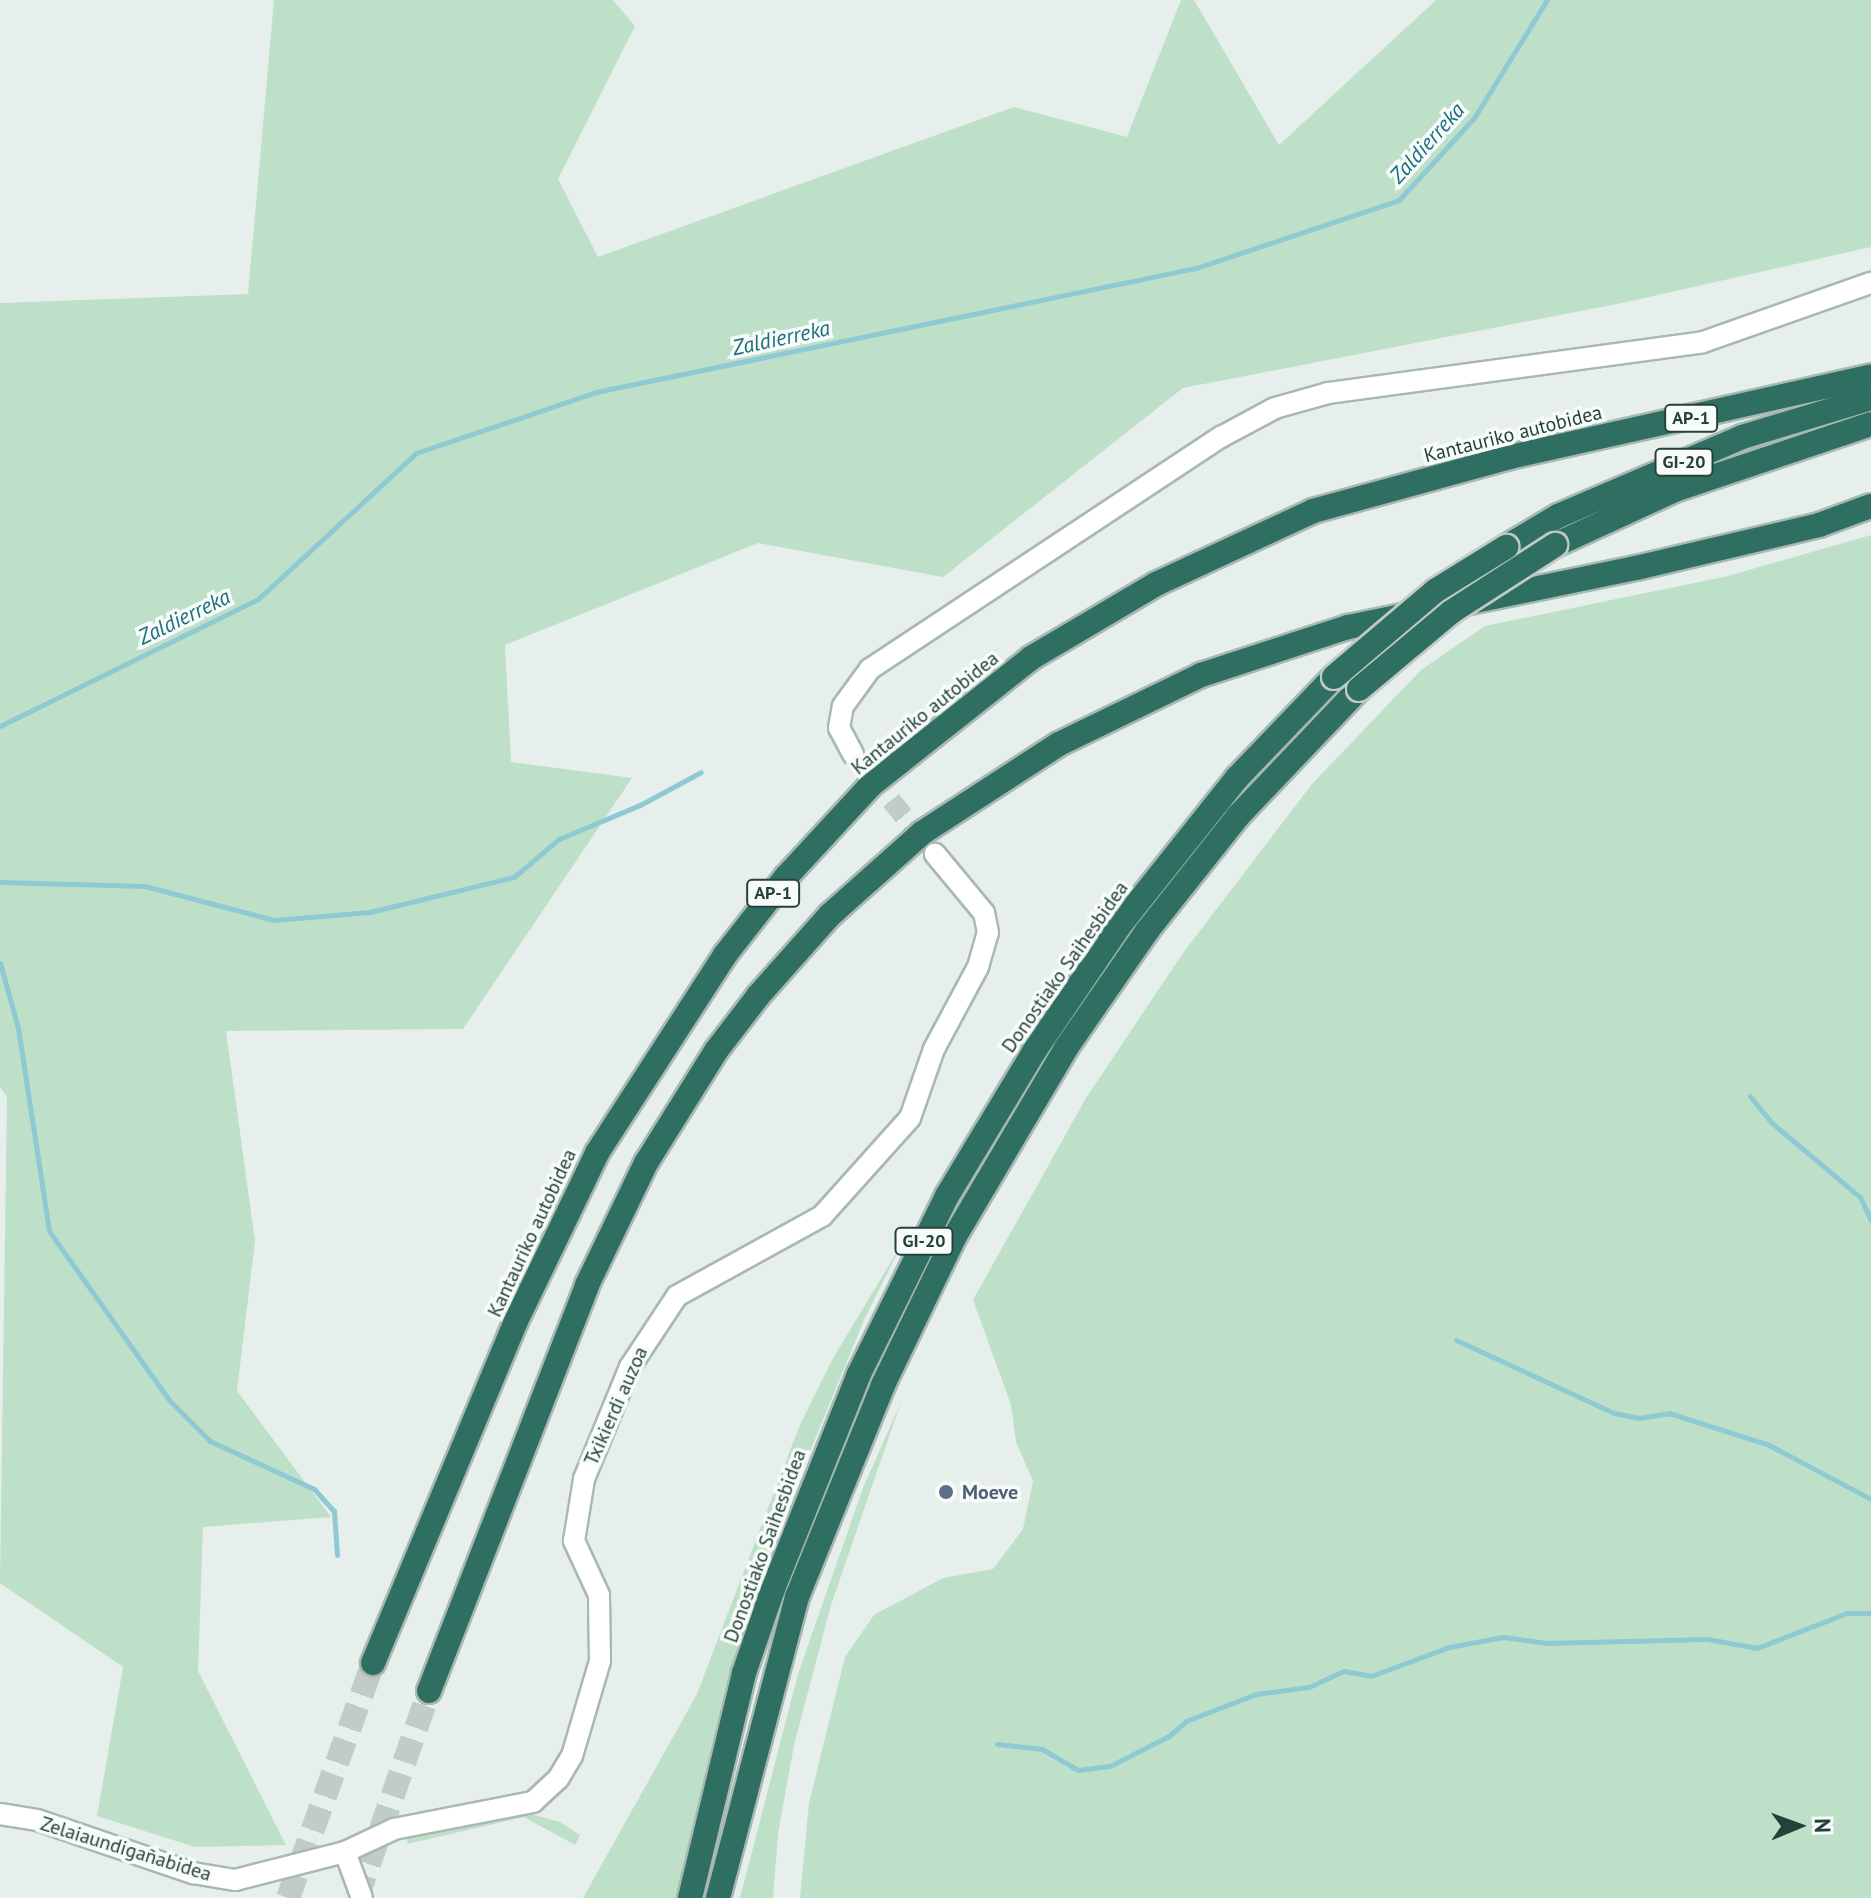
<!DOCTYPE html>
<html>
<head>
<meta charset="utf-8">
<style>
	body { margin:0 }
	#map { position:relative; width:1871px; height:1898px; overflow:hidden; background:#e6efeb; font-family:"PT Sans",sans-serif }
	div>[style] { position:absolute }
	.green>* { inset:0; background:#bfe0c8 }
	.stream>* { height:5px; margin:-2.5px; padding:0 2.5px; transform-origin:2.5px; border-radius:2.5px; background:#8ec9d4 }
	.minor-tunnel>* { height:20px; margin-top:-10px; transform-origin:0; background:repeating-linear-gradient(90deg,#bfccc8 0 20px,transparent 0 30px) }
	.highway-tunnel>* { height:24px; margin-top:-12px; transform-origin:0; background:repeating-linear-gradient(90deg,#bfccc8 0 24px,transparent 0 36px) }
	.roads { filter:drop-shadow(2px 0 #a8b8b2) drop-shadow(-2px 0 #a8b8b2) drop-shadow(0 2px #a8b8b2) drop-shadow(0 -2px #a8b8b2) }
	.minor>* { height:20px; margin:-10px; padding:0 10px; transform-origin:10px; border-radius:10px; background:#fff }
	.highway>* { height:24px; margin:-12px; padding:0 12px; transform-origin:12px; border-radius:12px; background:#2f6f62 }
	.bridges { filter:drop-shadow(2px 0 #c2cac8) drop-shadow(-2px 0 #c2cac8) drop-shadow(0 2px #c2cac8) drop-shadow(0 -2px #c2cac8) }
	.highway-bridge>* { height:24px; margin:-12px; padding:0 12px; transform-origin:12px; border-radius:12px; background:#2f6f62 }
	.dots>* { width:22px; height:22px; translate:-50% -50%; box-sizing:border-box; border:4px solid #f7fbf9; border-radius:50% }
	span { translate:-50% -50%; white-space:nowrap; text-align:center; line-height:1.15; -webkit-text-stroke:7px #f7fbf9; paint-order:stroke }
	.shield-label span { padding:2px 6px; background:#f7fbf9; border:2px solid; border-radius:6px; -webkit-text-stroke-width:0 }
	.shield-label { font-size:18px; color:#24423a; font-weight:700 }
	.street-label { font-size:20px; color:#24423a }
	.service-label { font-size:20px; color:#4e5e75; font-weight:700 }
	.left { translate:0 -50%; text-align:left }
	.water-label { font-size:22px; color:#1c6f80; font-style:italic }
	.north { position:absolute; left:1759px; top:1786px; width:80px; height:80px; -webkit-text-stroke:6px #f7fbf9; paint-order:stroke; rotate:89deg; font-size:22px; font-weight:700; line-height:32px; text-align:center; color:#24423a }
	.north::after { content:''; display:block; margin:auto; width:28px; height:36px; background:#24423a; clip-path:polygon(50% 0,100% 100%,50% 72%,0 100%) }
</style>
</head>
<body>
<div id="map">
	<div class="green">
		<div style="clip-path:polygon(274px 0,613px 0,635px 26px,558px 179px,598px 257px,1014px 107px,1127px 137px,1181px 0,1194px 0,1279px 145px,1436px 0,1871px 0,1871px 247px,1622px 303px,1183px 388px,943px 577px,758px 543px,505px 645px,511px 762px,632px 778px,463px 1029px,226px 1031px,255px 1241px,237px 1391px,331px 1517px,203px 1527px,198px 1671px,286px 1845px,195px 1847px,97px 1816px,123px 1667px,0 1583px,7px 1097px,0 1087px,0 303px,248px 294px)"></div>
		<div style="clip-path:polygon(1871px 535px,1871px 1898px,800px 1898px,809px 1803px,845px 1657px,874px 1615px,943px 1578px,993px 1569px,1023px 1529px,1033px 1481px,1016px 1442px,1011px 1405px,973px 1300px,1086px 1098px,1183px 953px,1312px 784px,1421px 670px,1485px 626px,1728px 576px)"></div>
		<div style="clip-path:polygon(903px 1242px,864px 1320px,774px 1539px,724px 1693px,676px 1898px,583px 1898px,697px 1694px,799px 1427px,832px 1360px)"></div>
		<div style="clip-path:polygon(901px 1402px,831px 1605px,794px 1745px,778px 1834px,773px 1898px,740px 1898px,798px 1674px,863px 1488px)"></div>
		<div style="clip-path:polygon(527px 1813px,560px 1822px,580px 1835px,575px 1845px,524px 1817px,407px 1844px,408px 1833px)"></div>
	</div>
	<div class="stream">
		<div style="left:0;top:726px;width:288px;rotate:-26.2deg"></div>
		<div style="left:258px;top:599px;width:215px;rotate:-42.7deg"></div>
		<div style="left:416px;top:453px;width:190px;rotate:-18.7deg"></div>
		<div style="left:596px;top:392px;width:613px;rotate:-11.68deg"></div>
		<div style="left:1196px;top:268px;width:214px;rotate:-18.5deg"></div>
		<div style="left:1399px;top:200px;width:111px;rotate:-47.6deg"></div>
		<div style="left:1474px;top:118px;width:139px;rotate:-58.3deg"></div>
		<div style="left:0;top:882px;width:145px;rotate:1.6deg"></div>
		<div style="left:145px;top:886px;width:133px;rotate:14.8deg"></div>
		<div style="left:274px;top:920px;width:96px;rotate:-4.8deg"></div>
		<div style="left:370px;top:912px;width:148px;rotate:-13.7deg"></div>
		<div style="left:514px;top:877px;width:59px;rotate:-40.2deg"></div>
		<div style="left:559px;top:839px;width:88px;rotate:-22.8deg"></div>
		<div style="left:640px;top:805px;width:69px;rotate:-28.4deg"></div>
		<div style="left:0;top:963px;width:67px;rotate:74.5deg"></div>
		<div style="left:18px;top:1028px;width:205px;rotate:81.3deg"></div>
		<div style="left:49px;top:1231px;width:207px;rotate:54.6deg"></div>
		<div style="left:169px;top:1400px;width:58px;rotate:45deg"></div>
		<div style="left:210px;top:1441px;width:115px;rotate:24.8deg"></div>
		<div style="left:314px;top:1489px;width:30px;rotate:48deg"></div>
		<div style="left:334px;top:1511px;width:44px;rotate:86.1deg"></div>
		<div style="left:1750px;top:1096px;width:35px;rotate:51deg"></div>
		<div style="left:1772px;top:1123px;width:115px;rotate:40.1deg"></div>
		<div style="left:1860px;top:1197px;width:26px;rotate:65deg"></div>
		<div style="left:1456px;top:1340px;width:174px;rotate:24.8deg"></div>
		<div style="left:1614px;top:1413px;width:25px;rotate:11deg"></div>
		<div style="left:1639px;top:1418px;width:30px;rotate:-9deg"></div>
		<div style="left:1669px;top:1413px;width:105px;rotate:17.7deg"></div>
		<div style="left:1769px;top:1445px;width:115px;rotate:27.9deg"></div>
		<div style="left:997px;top:1744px;width:45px;rotate:6.3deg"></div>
		<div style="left:1042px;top:1749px;width:42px;rotate:30.3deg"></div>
		<div style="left:1078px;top:1770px;width:32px;rotate:-7deg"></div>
		<div style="left:1110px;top:1766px;width:66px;rotate:-27deg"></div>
		<div style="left:1169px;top:1736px;width:23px;rotate:-41deg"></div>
		<div style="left:1186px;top:1721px;width:75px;rotate:-21.1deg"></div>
		<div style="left:1256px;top:1694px;width:53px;rotate:-7.5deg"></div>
		<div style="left:1309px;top:1687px;width:38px;rotate:-25deg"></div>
		<div style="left:1344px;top:1671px;width:27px;rotate:10deg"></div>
		<div style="left:1371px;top:1676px;width:83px;rotate:-20.4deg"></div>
		<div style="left:1449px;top:1647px;width:55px;rotate:-10.5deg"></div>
		<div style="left:1503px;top:1637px;width:44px;rotate:7.8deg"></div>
		<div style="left:1547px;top:1643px;width:160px;rotate:-1.4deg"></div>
		<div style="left:1707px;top:1639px;width:51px;rotate:10.2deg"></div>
		<div style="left:1757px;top:1648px;width:97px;rotate:-21.3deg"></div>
		<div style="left:1847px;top:1613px;width:24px"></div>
	</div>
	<div class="minor-tunnel">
		<div style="left:853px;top:754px;width:120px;rotate:50.7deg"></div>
	</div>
	<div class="highway-tunnel">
		<div style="left:288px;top:1898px;width:250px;rotate:-70.1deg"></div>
		<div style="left:357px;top:1898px;width:219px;rotate:-70.8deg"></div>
	</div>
	<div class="roads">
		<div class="minor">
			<div style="left:853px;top:754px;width:30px;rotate:-118deg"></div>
			<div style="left:839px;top:728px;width:22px;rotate:-80deg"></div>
			<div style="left:843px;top:706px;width:46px;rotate:-53.9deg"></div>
			<div style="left:870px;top:669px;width:421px;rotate:-33.5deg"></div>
			<div style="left:1221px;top:437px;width:61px;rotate:-28.2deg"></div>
			<div style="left:1275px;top:408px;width:55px;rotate:-15.8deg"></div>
			<div style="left:1328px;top:393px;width:378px;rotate:-7.7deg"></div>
			<div style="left:1703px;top:342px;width:178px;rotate:-19.4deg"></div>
			<div style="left:0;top:1814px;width:37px;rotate:9deg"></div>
			<div style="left:37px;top:1820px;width:165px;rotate:18.8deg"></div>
			<div style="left:193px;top:1873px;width:43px;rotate:9.5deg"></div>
			<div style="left:235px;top:1880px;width:114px;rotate:-14.3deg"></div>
			<div style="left:345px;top:1852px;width:54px;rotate:-25.1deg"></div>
			<div style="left:394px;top:1829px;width:142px;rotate:-11deg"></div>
			<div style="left:533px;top:1802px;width:34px;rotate:-43deg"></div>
			<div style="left:558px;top:1779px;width:27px;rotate:-59deg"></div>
			<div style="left:572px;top:1756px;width:99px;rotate:-73.6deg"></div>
			<div style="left:600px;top:1661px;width:66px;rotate:-90.9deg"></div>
			<div style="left:599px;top:1595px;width:60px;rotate:-114.8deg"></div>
			<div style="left:574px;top:1541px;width:63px;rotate:-80.8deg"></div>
			<div style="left:584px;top:1479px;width:121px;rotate:-67.7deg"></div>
			<div style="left:630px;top:1367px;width:85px;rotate:-56.5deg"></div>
			<div style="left:677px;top:1296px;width:166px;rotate:-28.9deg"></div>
			<div style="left:822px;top:1216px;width:132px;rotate:-48.1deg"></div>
			<div style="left:910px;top:1118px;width:73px;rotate:-70.8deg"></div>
			<div style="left:934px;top:1049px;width:93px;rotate:-61.8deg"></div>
			<div style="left:978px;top:967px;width:35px;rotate:-74deg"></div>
			<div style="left:988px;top:933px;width:20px;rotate:-101deg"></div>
			<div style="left:984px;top:913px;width:77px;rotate:-129.7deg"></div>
			<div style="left:345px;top:1852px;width:49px;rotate:69.7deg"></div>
		</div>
		<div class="highway">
			<div style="left:1555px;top:545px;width:134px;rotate:-24.7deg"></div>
			<div style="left:1677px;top:489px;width:205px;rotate:-18.5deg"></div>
			<div style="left:1506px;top:547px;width:61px;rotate:-30.8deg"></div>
			<div style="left:1558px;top:516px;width:200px;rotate:-23.2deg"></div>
			<div style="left:1742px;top:437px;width:135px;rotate:-16.8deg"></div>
			<div style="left:373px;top:1663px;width:368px;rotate:-67.3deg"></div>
			<div style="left:515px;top:1323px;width:189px;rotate:-64.2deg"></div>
			<div style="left:597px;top:1153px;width:236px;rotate:-57.1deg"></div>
			<div style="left:725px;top:955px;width:99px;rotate:-52deg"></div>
			<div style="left:786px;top:877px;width:125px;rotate:-47.3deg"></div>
			<div style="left:871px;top:785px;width:204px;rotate:-38.4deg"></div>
			<div style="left:1031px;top:658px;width:145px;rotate:-30.6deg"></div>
			<div style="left:1156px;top:584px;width:173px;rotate:-24.9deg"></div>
			<div style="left:1313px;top:511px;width:204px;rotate:-15.3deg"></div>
			<div style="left:1510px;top:457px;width:370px;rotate:-12.6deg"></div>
			<div style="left:429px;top:1691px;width:436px;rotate:-68.7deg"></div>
			<div style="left:587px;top:1285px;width:136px;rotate:-64.2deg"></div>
			<div style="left:646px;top:1163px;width:132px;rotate:-58deg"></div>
			<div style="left:716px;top:1051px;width:69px;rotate:-52.6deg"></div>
			<div style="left:758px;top:996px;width:108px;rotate:-48.4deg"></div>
			<div style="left:830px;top:915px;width:123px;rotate:-41.7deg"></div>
			<div style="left:922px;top:833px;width:163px;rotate:-33deg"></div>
			<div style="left:1059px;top:744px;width:158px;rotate:-25.9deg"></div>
			<div style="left:1201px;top:675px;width:155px;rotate:-18.1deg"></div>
			<div style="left:1348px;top:627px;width:294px;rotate:-11.6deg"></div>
			<div style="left:1636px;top:568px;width:188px;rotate:-13.2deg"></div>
			<div style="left:1819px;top:525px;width:55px;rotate:-20.1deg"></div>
			<div style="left:690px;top:1898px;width:231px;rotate:-76.5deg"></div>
			<div style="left:744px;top:1673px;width:89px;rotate:-71deg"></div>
			<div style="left:773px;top:1589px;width:229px;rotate:-68.2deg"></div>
			<div style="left:858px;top:1376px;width:201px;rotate:-63.7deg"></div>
			<div style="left:947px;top:1196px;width:170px;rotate:-58.9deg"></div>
			<div style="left:1035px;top:1050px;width:151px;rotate:-55.8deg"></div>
			<div style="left:1120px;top:925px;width:188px;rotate:-51.5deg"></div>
			<div style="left:1237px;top:778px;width:140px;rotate:-46.2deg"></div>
			<div style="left:718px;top:1898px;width:311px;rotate:-75.3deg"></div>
			<div style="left:797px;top:1597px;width:229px;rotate:-67.9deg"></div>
			<div style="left:883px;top:1385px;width:165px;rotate:-64.2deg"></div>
			<div style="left:955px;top:1236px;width:218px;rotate:-59.4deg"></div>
			<div style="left:1066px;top:1048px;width:142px;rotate:-55.3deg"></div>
			<div style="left:1147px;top:931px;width:147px;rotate:-51.6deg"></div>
			<div style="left:1238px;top:816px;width:175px;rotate:-46.4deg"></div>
		</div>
	</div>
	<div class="bridges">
		<div class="highway-bridge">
			<div style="left:1334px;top:677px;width:133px;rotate:-40.4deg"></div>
			<div style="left:1435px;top:591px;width:84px;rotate:-31.8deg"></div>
			<div style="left:1359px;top:689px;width:120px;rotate:-39.9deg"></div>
			<div style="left:1451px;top:612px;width:124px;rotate:-32.8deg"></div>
		</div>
	</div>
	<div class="dots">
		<div style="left:946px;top:1492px;background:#5c6f8a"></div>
	</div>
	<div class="shield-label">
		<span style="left:1691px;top:418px">AP-1</span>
		<span style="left:1684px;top:462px">GI-20</span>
		<span style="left:773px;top:893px">AP-1</span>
		<span style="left:924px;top:1241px">GI-20</span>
	</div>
	<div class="street-label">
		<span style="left:1513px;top:434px;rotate:-14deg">Kantauriko autobidea</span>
		<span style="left:925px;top:713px;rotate:-39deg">Kantauriko autobidea</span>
		<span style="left:1065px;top:967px;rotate:-55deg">Donostiako Saihesbidea</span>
		<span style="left:532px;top:1233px;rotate:-65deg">Kantauriko autobidea</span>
		<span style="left:616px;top:1406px;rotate:-66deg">Txikierdi auzoa</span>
		<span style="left:765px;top:1546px;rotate:-70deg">Donostiako Saihesbidea</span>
		<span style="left:126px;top:1849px;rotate:17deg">Zelaiaundigañabidea</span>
	</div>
	<div class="service-label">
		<span class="left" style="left:962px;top:1492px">Moeve</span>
	</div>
	<div class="water-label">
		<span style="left:1427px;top:143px;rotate:-48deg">Zaldierreka</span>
		<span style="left:781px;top:338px;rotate:-12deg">Zaldierreka</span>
		<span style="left:184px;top:617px;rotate:-26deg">Zaldierreka</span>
	</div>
	<div class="north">N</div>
</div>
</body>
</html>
